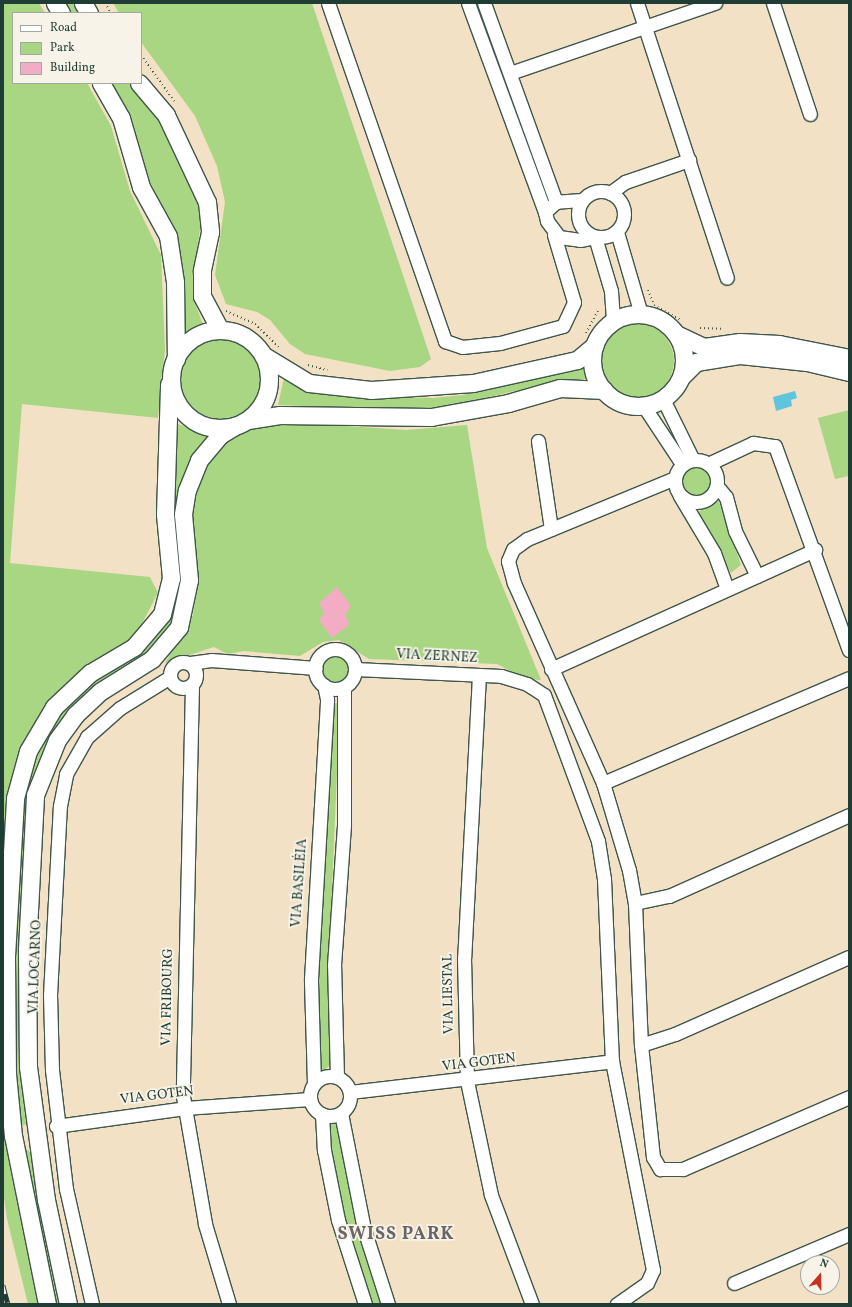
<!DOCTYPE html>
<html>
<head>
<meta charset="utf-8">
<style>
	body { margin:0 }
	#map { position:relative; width:852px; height:1307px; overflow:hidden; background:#f2e1c4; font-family:Vollkorn,serif }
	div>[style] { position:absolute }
	.green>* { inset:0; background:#a9d682 }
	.round { border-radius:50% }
	.water>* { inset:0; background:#5fc5dc }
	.building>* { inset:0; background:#f2adc4 }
	.path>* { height:2px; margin-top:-1px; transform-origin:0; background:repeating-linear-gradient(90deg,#3f564a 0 1px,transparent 0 4px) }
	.roads { filter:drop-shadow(1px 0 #3f564a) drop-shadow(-1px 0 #3f564a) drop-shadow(0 1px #3f564a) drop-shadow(0 -1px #3f564a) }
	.minor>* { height:13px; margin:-6.5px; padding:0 6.5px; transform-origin:6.5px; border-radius:6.5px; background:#fff }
	.minor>.ring { margin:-6.5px; padding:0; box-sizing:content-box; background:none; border:13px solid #fff; border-radius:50% }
	.tertiary>* { height:17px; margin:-8.5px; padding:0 8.5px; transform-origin:8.5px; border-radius:8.5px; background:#fff }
	.tertiary>.ring { margin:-8.5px; padding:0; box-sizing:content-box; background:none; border:17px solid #fff; border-radius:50% }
	.rail>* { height:4.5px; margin-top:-2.25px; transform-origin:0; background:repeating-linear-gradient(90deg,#f7f3e8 0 9px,#1f3d34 0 18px); box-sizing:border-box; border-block:1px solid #1f3d34 }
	span { translate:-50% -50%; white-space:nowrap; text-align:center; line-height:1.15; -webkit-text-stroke:3.5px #f7f3e8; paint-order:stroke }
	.street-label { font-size:14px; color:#1f3d34 }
	.district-label { font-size:18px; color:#696466; font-weight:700; letter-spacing:1px }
	.frame { position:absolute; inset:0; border:4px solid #1f3d34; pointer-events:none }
	.legend { position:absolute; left:12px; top:12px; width:130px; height:72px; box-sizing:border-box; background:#f7f3e8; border:1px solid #a1aaa0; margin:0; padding:5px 7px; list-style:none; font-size:12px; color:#1f3d34 }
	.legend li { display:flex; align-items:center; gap:8px; height:20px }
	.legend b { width:20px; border:1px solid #a1aaa0 }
	.north { position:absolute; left:800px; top:1255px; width:40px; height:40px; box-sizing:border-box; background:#f7f3e8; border:1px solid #a1aaa0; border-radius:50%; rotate:20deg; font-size:11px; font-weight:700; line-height:16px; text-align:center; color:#1f3d34 }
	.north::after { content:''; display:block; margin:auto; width:14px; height:18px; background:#c8321e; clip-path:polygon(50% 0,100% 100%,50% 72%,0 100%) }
</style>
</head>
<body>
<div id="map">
	<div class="green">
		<div style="clip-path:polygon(3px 3px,39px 3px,45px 13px,13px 13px,13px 83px,87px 83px,111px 126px,130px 191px,161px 255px,165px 350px,158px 418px,22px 404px,10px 563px,150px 577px,158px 593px,136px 635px,39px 716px,3px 901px)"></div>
		<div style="clip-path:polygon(63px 3px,76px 3px,82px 13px,68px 13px)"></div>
		<div style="clip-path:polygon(113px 3px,312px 3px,431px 359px,420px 367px,390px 371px,305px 354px,290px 344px,270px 320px,257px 312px,226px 304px,215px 275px,225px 202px,217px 166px,195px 116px,141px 42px,141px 13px,119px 13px)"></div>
		<div style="clip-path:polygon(109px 83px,129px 83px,162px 119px,202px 213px,195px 268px,196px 306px,204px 327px,186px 338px,182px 335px,170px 222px,143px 168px,132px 128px)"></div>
		<div class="round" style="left:598px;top:323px;width:76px;height:76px"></div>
		<div class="round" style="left:181px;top:339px;width:80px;height:80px"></div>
		<div style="clip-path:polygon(580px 367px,586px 371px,588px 377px,583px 380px,510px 392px,432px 411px,278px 405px,284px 378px,333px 396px,434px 398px,463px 395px,521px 377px)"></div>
		<div style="clip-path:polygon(849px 410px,849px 476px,835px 479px,818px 418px)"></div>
		<div style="clip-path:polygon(286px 422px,406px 430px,467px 425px,487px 548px,541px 680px,525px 679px,497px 664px,369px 659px,339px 640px,323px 642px,300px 656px,244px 651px,227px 654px,214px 647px,165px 663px,193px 615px,198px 580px,193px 579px,191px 508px,196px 480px,214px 449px,236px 434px,261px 425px)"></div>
		<div style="clip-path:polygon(176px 423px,209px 437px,175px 513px,178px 575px,174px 575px)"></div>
		<div class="round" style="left:679px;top:465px;width:32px;height:32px"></div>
		<div style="clip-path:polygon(719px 501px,741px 565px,731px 573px,696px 513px)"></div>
		<div style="clip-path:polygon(178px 595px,182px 597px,166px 636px,47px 746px,23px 1072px,26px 1124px,21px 1127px,12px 1019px,22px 784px,48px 724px)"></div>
		<div class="round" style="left:318px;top:652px;width:32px;height:32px"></div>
		<div style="clip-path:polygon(340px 702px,328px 982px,331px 1064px,319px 1075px,316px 1001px,333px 704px)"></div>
		<div style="clip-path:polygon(3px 1103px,41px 1304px,28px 1304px,7px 1219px,3px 1191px)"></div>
		<div style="clip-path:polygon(336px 1122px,358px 1225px,383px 1304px,367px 1304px,349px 1250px,328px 1131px,330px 1124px)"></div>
		<div style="clip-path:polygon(24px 1147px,30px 1152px,62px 1304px,53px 1304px)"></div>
	</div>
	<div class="water">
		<div style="clip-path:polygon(795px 391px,797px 398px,791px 400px,792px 406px,776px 411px,773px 397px)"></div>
	</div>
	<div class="building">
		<div style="clip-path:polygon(337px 587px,351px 606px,345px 614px,349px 625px,332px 638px,319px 620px,324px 613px,319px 603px)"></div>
	</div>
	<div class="path">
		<div style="left:105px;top:3px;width:12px;rotate:59deg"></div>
		<div style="left:141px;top:55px;width:57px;rotate:54.3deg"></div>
		<div style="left:648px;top:290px;width:16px;rotate:68deg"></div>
		<div style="left:654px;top:305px;width:31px;rotate:29deg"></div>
		<div style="left:226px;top:311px;width:32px;rotate:24deg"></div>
		<div style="left:255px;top:324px;width:33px;rotate:44deg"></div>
		<div style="left:700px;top:328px;width:23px;rotate:2deg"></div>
		<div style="left:586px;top:333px;width:27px;rotate:-62deg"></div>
		<div style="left:308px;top:365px;width:20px;rotate:15deg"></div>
	</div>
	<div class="roads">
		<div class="minor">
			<div style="left:328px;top:3px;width:358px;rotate:70.9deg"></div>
			<div style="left:445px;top:341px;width:18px;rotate:19deg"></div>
			<div style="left:462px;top:347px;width:38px;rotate:-6deg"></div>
			<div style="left:500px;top:343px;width:65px;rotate:-15.1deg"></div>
			<div style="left:563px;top:326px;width:26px;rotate:-65deg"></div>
			<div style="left:574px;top:302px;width:70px;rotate:-106.6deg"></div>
			<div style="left:468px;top:3px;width:223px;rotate:69.8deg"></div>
			<div style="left:484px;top:3px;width:212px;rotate:70.1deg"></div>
			<div style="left:637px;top:3px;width:289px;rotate:71.9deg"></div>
			<div style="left:773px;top:3px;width:117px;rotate:71.6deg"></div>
			<div style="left:510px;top:73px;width:217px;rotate:-18.9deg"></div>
			<div class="ring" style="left:578px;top:191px;width:33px;height:33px"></div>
			<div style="left:610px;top:193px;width:19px;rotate:-36deg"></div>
			<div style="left:625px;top:182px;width:68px;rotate:-19deg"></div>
			<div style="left:582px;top:200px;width:26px;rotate:176deg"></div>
			<div style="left:556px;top:202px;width:15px;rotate:138deg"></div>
			<div style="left:545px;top:212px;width:9px;rotate:77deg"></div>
			<div style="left:547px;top:221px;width:20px;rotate:53deg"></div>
			<div style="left:559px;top:237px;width:21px;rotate:8deg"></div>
			<div style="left:580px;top:240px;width:15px;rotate:-11deg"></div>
			<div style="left:595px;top:237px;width:56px;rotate:73.5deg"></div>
			<div style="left:611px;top:291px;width:31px;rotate:86deg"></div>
			<div style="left:617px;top:232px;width:85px;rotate:73.7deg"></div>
			<div style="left:663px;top:399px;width:68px;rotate:63.8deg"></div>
			<div style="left:643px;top:405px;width:71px;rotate:56.5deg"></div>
			<div style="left:538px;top:441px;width:89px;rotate:81.6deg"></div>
			<div class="ring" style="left:675px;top:460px;width:29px;height:29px"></div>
			<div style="left:708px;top:464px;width:50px;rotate:-25deg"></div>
			<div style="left:753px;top:443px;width:22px;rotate:8deg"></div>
			<div style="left:775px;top:446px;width:217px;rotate:70.1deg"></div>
			<div style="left:675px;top:478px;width:160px;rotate:157.6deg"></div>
			<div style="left:527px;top:539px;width:17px;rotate:144deg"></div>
			<div style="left:513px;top:549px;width:13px;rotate:113deg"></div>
			<div style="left:508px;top:561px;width:23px;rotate:75deg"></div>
			<div style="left:514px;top:583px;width:219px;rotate:66deg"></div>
			<div style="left:603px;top:783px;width:91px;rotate:73.4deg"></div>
			<div style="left:629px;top:870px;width:34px;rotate:80deg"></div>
			<div style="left:635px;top:903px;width:142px;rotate:87.6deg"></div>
			<div style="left:641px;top:1045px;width:113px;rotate:83.9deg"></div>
			<div style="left:653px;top:1157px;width:14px;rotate:60deg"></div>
			<div style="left:660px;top:1169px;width:23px"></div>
			<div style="left:683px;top:1169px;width:181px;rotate:-23.4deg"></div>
			<div style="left:717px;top:486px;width:14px;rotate:51deg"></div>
			<div style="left:726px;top:497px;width:35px;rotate:75deg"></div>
			<div style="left:735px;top:531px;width:50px;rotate:63.9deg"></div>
			<div style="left:680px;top:496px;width:66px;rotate:59.2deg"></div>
			<div style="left:714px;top:553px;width:38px;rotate:70deg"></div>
			<div class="ring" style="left:315px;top:649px;width:27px;height:27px"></div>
			<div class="ring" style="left:170px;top:662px;width:13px;height:13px"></div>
			<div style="left:190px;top:663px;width:21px;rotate:-8deg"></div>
			<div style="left:211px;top:660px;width:105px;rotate:4.4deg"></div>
			<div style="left:355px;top:669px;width:146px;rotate:2.7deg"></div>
			<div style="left:501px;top:676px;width:27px;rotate:17deg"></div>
			<div style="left:527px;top:684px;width:20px;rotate:33deg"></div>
			<div style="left:544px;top:695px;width:156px;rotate:69.7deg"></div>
			<div style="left:598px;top:841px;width:38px;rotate:81deg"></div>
			<div style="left:604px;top:879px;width:182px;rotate:87.5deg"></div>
			<div style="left:612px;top:1061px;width:213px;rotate:78.9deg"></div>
			<div style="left:653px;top:1270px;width:14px;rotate:115deg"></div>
			<div style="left:647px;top:1283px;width:37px;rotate:145deg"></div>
			<div style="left:551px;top:669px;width:290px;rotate:-24.3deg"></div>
			<div style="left:479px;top:675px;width:283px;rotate:93deg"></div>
			<div style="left:464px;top:958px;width:123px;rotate:88.6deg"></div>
			<div style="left:467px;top:1081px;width:116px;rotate:78.1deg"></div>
			<div style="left:491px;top:1195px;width:116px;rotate:69.4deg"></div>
			<div style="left:192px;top:685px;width:411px;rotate:91.3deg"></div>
			<div style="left:183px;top:1096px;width:130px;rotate:80.2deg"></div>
			<div style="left:205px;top:1224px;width:84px;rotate:73.3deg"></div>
			<div style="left:603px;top:783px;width:267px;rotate:-23.1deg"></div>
			<div style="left:635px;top:903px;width:35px;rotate:-12deg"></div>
			<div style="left:669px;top:896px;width:197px;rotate:-24.2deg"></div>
			<div style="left:641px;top:1045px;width:36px;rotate:-18deg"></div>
			<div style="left:675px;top:1034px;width:190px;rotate:-23.9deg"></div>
			<div class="ring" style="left:310px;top:1076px;width:27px;height:27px"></div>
			<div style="left:337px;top:1077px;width:112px;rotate:-91.5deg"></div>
			<div style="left:334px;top:965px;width:141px;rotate:-85.9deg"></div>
			<div style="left:344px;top:824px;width:137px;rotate:-90deg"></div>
			<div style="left:314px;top:1083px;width:104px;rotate:-91.7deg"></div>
			<div style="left:311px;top:979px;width:280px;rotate:-86.7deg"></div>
			<div style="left:327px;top:699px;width:14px;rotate:-102deg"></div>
			<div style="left:350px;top:1092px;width:264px;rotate:-6.7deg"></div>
			<div style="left:341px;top:1113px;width:118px;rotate:78.8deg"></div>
			<div style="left:364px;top:1229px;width:79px;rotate:72.3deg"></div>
			<div style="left:322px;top:1114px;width:36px;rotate:87deg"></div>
			<div style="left:324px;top:1150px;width:71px;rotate:78.7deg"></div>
			<div style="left:338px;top:1220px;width:88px;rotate:72.2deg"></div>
			<div style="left:56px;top:1126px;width:130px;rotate:-7.9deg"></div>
			<div style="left:185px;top:1108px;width:125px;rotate:-4.1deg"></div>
			<div style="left:734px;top:1283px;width:125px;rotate:-23.1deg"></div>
			<div style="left:92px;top:1304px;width:118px;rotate:-102.7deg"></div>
			<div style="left:66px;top:1189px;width:120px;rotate:-96.7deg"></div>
			<div style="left:52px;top:1070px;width:75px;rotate:-91.5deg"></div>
			<div style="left:50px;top:995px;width:189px;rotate:-87deg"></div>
			<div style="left:60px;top:806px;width:33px;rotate:-79deg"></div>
			<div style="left:66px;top:774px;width:43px;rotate:-60.4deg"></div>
			<div style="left:87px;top:737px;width:44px;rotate:-41.3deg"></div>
			<div style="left:120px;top:708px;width:59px;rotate:-31.8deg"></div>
		</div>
		<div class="tertiary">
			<div style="left:55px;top:3px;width:12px;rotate:59deg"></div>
			<div style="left:83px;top:3px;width:12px;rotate:59deg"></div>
			<div style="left:101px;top:83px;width:40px;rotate:60.3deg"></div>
			<div style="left:121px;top:118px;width:72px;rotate:73.8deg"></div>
			<div style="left:141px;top:187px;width:56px;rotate:61.1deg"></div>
			<div style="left:168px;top:236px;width:47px;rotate:81.3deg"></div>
			<div style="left:175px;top:282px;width:77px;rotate:89.3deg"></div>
			<div style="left:139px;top:83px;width:42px;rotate:49.8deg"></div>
			<div style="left:166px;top:115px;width:96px;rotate:64.8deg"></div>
			<div style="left:207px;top:202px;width:30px;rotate:84deg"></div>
			<div style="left:210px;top:232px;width:40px;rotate:102deg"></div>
			<div style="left:202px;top:271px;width:25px;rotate:90deg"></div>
			<div style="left:202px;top:296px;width:36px;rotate:62deg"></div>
			<div class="ring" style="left:592px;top:314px;width:75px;height:75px"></div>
			<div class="ring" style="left:171px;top:330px;width:81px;height:81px"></div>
			<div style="left:676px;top:334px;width:31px;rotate:25deg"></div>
			<div style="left:704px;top:347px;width:36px;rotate:-8deg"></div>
			<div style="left:740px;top:342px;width:39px;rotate:3deg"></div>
			<div style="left:779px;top:344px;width:71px;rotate:11.3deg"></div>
			<div style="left:266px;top:357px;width:50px;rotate:31.2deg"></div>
			<div style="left:309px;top:383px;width:62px;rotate:6.4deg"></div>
			<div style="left:371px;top:390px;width:102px;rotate:-3.9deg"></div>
			<div style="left:473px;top:383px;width:107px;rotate:-12.5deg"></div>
			<div style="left:577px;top:360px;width:23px;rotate:-40deg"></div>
			<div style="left:681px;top:377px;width:21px;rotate:-45deg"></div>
			<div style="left:696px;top:362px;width:45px;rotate:-9deg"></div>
			<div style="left:740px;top:355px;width:67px;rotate:6deg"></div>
			<div style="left:807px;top:362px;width:43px;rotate:13.4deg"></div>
			<div style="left:248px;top:420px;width:32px;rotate:-9deg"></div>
			<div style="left:280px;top:415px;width:151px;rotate:0.8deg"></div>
			<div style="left:431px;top:417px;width:78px;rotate:-10.3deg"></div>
			<div style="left:508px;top:403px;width:54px;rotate:-16.1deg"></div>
			<div style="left:560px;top:388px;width:44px;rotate:2.6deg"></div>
			<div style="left:47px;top:1304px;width:171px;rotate:-101.4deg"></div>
			<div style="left:13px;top:1136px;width:62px;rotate:-95.5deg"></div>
			<div style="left:7px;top:1074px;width:118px;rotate:-90.5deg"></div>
			<div style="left:6px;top:956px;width:158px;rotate:-86.7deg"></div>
			<div style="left:15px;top:798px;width:49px;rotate:-74.5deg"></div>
			<div style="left:28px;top:751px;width:51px;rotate:-59.4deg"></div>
			<div style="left:54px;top:707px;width:50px;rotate:-43.4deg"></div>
			<div style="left:90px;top:673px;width:51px;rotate:-30.6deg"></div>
			<div style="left:134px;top:647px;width:43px;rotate:-49.7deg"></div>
			<div style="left:162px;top:614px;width:37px;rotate:-76deg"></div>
			<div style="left:171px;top:578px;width:64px;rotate:-95.4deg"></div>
			<div style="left:165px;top:514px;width:130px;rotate:-88.2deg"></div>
			<div style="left:68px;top:1304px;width:106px;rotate:-101.9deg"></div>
			<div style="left:46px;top:1200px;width:134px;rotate:-97.7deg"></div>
			<div style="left:28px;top:1067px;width:118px;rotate:-90.5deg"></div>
			<div style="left:27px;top:949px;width:154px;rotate:-87deg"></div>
			<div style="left:35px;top:795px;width:59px;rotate:-68.2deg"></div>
			<div style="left:57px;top:740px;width:31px;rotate:-54deg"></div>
			<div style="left:75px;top:715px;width:35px;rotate:-43deg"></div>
			<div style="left:101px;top:691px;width:60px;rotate:-32.1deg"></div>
			<div style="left:152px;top:659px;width:42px;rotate:-49.8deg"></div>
			<div style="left:179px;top:627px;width:48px;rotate:-78deg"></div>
			<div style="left:189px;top:580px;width:66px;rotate:-95.2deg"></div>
			<div style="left:183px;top:514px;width:24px;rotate:-81deg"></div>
			<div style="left:187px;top:490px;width:32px;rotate:-68deg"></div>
			<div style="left:199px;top:460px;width:33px;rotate:-50deg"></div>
			<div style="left:220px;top:435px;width:17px;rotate:-31deg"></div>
		</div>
	</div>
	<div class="rail">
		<div style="left:3px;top:1285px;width:20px;rotate:75deg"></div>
	</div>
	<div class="street-label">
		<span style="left:437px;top:657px;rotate:3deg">VIA ZERNEZ</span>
		<span style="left:300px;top:883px;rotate:-86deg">VIA BASILÉIA</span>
		<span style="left:36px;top:967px;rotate:-88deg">VIA LOCARNO</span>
		<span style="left:449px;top:994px;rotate:-91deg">VIA LIESTAL</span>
		<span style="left:168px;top:997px;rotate:-89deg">VIA FRIBOURG</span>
		<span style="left:479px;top:1063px;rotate:-7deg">VIA GOTEN</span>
		<span style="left:157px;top:1096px;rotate:-7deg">VIA GOTEN</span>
	</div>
	<div class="district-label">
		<span style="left:396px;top:1235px">SWISS PARK</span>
	</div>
	<div class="frame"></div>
	<ul class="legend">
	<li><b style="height:5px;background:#fff"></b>Road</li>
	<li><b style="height:11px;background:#a9d682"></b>Park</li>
	<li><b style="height:11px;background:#f2adc4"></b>Building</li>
	</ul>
	<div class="north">N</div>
</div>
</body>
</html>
